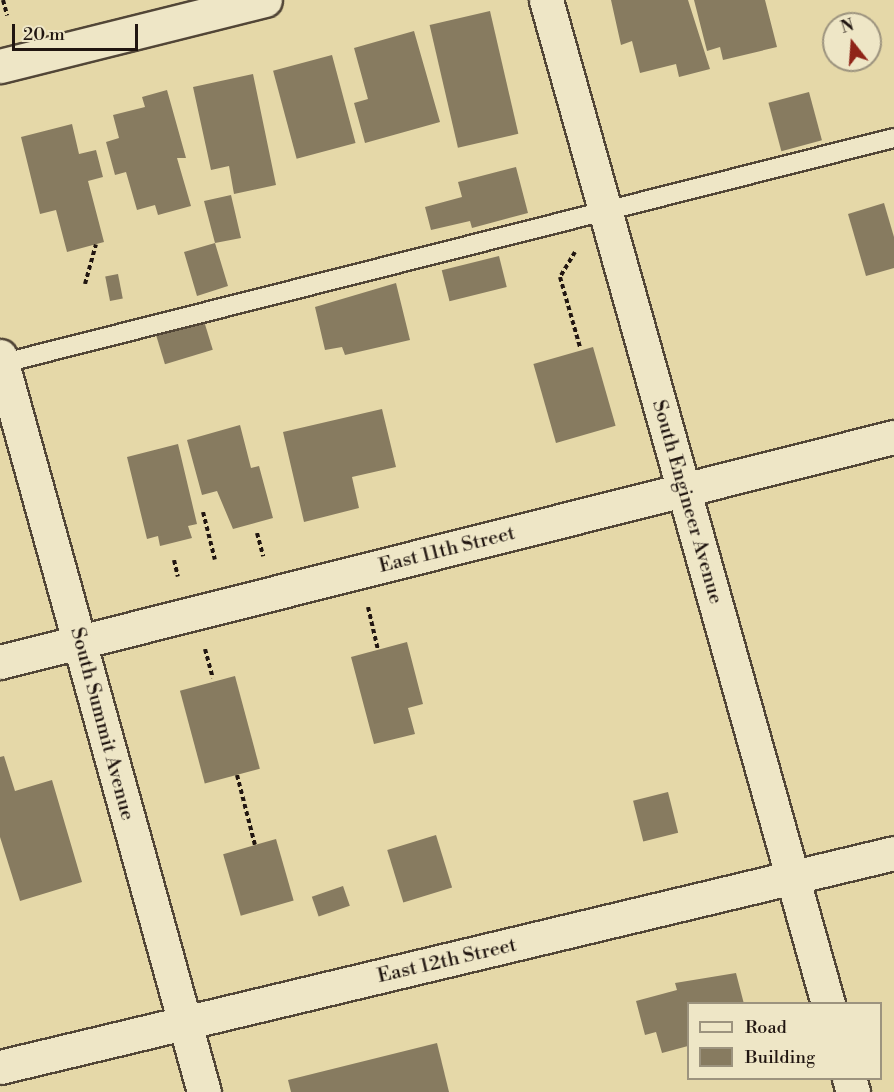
<!DOCTYPE html>
<html>
<head>
<meta charset="utf-8">
<style>
	body { margin:0 }
	#map { position:relative; width:894px; height:1092px; overflow:hidden; background:#e5d8a8; font-family:"Libre Bodoni",serif }
	div>[style] { position:absolute }
	.building>* { inset:0; background:#877b60; transform-origin:0 0 }
	.path>* { height:4px; margin-top:-2px; transform-origin:0; background:repeating-linear-gradient(90deg,#211611 0 4.5px,transparent 0 7.5px) }
	.roads { filter:drop-shadow(2px 0 #524637) drop-shadow(-2px 0 #524637) drop-shadow(0 2px #524637) drop-shadow(0 -2px #524637) }
	.service>* { height:18px; margin:-9px; padding:0 9px; transform-origin:9px; border-radius:9px; background:#eee6c6 }
	.minor>* { height:33px; margin:-16.5px; padding:0 16.5px; transform-origin:16.5px; border-radius:16.5px; background:#eee6c6 }
	.tertiary>* { height:33px; margin:-16.5px; padding:0 16.5px; transform-origin:16.5px; border-radius:16.5px; background:#eee6c6 }
	span { translate:-50% -50%; white-space:nowrap; text-align:center; line-height:1.15; -webkit-text-stroke:6px #eee6c6; paint-order:stroke }
	.street-label { font-size:20px; color:#211611 }
	.legend { position:absolute; left:687px; top:1002px; width:195px; height:78px; box-sizing:border-box; background:#eee6c6; border:2px solid #9c937e; margin:0; padding:8px 10px; list-style:none; font-size:18px; color:#211611 }
	.legend li { display:flex; align-items:center; gap:12px; height:30px }
	.legend b { width:30px; border:2px solid #9c937e }
	.north { position:absolute; left:822px; top:12px; width:60px; height:60px; box-sizing:border-box; background:#eee6c6; border:2px solid #9c937e; border-radius:50%; rotate:343deg; font-size:16px; font-weight:700; line-height:24px; text-align:center; color:#211611 }
	.north::after { content:''; display:block; margin:auto; width:21px; height:27px; background:#8f2418; clip-path:polygon(50% 0,100% 100%,50% 72%,0 100%) }
	.scale { position:absolute; left:12px; top:24px; width:126px; height:27px; box-sizing:border-box; border:3px solid #211611; border-top:0; padding-left:8px; font-size:18px; line-height:21px; white-space:nowrap; color:#211611; -webkit-text-stroke:4px #eee6c6; paint-order:stroke }
</style>
</head>
<body>
<div id="map">
	<div class="building">
		<div style="clip-path:polygon(611px 0,688px 0,710px 69px,679px 77px,676px 64px,640px 73px,632px 41px,621px 45px)"></div>
		<div style="clip-path:polygon(694px 0,765px 0,777px 47px,723px 60px,720px 47px,707px 51px)"></div>
		<div style="left:490px;top:11px;width:126px;height:62px;rotate:77deg"></div>
		<div style="clip-path:polygon(414px 31px,440px 122px,365px 143px,354px 103px,368px 99px,354px 48px)"></div>
		<div style="left:332px;top:55px;width:91px;height:61px;rotate:75deg"></div>
		<div style="clip-path:polygon(253px 74px,276px 185px,234px 194px,229px 166px,211px 170px,193px 87px)"></div>
		<div style="clip-path:polygon(167px 90px,186px 158px,177px 158px,191px 206px,158px 215px,155px 205px,137px 210px,126px 172px,115px 175px,106px 142px,119px 138px,113px 115px,145px 107px,142px 97px)"></div>
		<div style="left:809px;top:92px;width:50px;height:42px;rotate:75deg"></div>
		<div style="clip-path:polygon(72px 124px,79px 154px,96px 150px,103px 177px,88px 181px,104px 242px,67px 252px,56px 210px,40px 214px,21px 137px)"></div>
		<div style="clip-path:polygon(516px 167px,528px 213px,472px 228px,470px 221px,431px 230px,425px 207px,462px 197px,458px 182px)"></div>
		<div style="clip-path:polygon(231px 195px,241px 238px,215px 243px,228px 286px,197px 296px,184px 252px,215px 243px,204px 201px)"></div>
		<div style="clip-path:polygon(884px 203px,894px 237px,894px 268px,866px 276px,848px 214px)"></div>
		<div style="left:499px;top:256px;width:32px;height:59px;rotate:76deg"></div>
		<div style="left:118px;top:274px;width:25px;height:13px;rotate:79deg"></div>
		<div style="clip-path:polygon(396px 283px,410px 340px,345px 355px,342px 347px,325px 350px,315px 307px)"></div>
		<div style="left:204px;top:321px;width:30px;height:50px;rotate:73deg"></div>
		<div style="left:593px;top:347px;width:82px;height:62px;rotate:74deg"></div>
		<div style="clip-path:polygon(382px 409px,396px 467px,352px 477px,359px 508px,304px 522px,283px 432px)"></div>
		<div style="clip-path:polygon(240px 425px,251px 468px,259px 466px,273px 518px,233px 529px,217px 491px,202px 495px,187px 440px)"></div>
		<div style="clip-path:polygon(178px 444px,197px 524px,188px 526px,192px 538px,160px 546px,158px 536px,147px 539px,127px 457px)"></div>
		<div style="clip-path:polygon(407px 642px,423px 704px,408px 708px,415px 734px,374px 744px,351px 657px)"></div>
		<div style="left:235px;top:676px;width:96px;height:57px;rotate:75deg"></div>
		<div style="clip-path:polygon(4px 756px,15px 791px,52px 780px,82px 882px,20px 901px,0 837px,0 757px)"></div>
		<div style="left:668px;top:792px;width:42px;height:36px;rotate:76deg"></div>
		<div style="left:436px;top:835px;width:55px;height:51px;rotate:73deg"></div>
		<div style="left:276px;top:839px;width:64px;height:55px;rotate:74deg"></div>
		<div style="left:343px;top:886px;width:21px;height:33px;rotate:71deg"></div>
		<div style="clip-path:polygon(736px 973px,744px 1004px,688px 1004px,688px 1046px,662px 1053px,656px 1032px,645px 1035px,636px 1001px,677px 990px,675px 983px)"></div>
		<div style="clip-path:polygon(437px 1043px,449px 1092px,291px 1092px,288px 1080px)"></div>
	</div>
	<div class="path">
		<div style="left:3px;top:0;width:16px;rotate:75deg"></div>
		<div style="left:575px;top:252px;width:29px;rotate:121deg"></div>
		<div style="left:560px;top:277px;width:73px;rotate:74.1deg"></div>
		<div style="left:85px;top:284px;width:41px;rotate:-74.6deg"></div>
		<div style="left:203px;top:512px;width:49px;rotate:76deg"></div>
		<div style="left:257px;top:533px;width:24px;rotate:75deg"></div>
		<div style="left:174px;top:560px;width:17px;rotate:77deg"></div>
		<div style="left:368px;top:607px;width:44px;rotate:76.9deg"></div>
		<div style="left:205px;top:649px;width:30px;rotate:75deg"></div>
		<div style="left:237px;top:775px;width:72px;rotate:75.6deg"></div>
	</div>
	<div class="roads">
		<div class="service">
			<div style="left:0;top:364px;width:922px;rotate:-14.19deg"></div>
		</div>
		<div class="minor">
			<div style="left:0;top:66px;width:273px;rotate:-14deg"></div>
			<div style="left:0;top:356px;width:764px;rotate:74.51deg"></div>
			<div style="left:0;top:662px;width:922px;rotate:-14.13deg"></div>
		</div>
		<div class="tertiary">
			<div style="left:546px;top:0;width:1043px;rotate:74.31deg"></div>
			<div style="left:0;top:1067px;width:919px;rotate:-13.46deg"></div>
			<div style="left:849px;top:1078px;width:15px;rotate:74deg"></div>
		</div>
	</div>
	<div class="street-label">
		<span style="left:687px;top:502px;rotate:74deg">South Engineer Avenue</span>
		<span style="left:447px;top:550px;rotate:-14deg">East 11th Street</span>
		<span style="left:102px;top:724px;rotate:75deg">South Summit Avenue</span>
		<span style="left:447px;top:961px;rotate:-13deg">East 12th Street</span>
	</div>
	<ul class="legend">
	<li><b style="height:8px;background:#eee6c6"></b>Road</li>
	<li><b style="height:16px;background:#877b60"></b>Building</li>
	</ul>
	<div class="north">N</div>
	<div class="scale">20 m</div>
</div>
</body>
</html>
